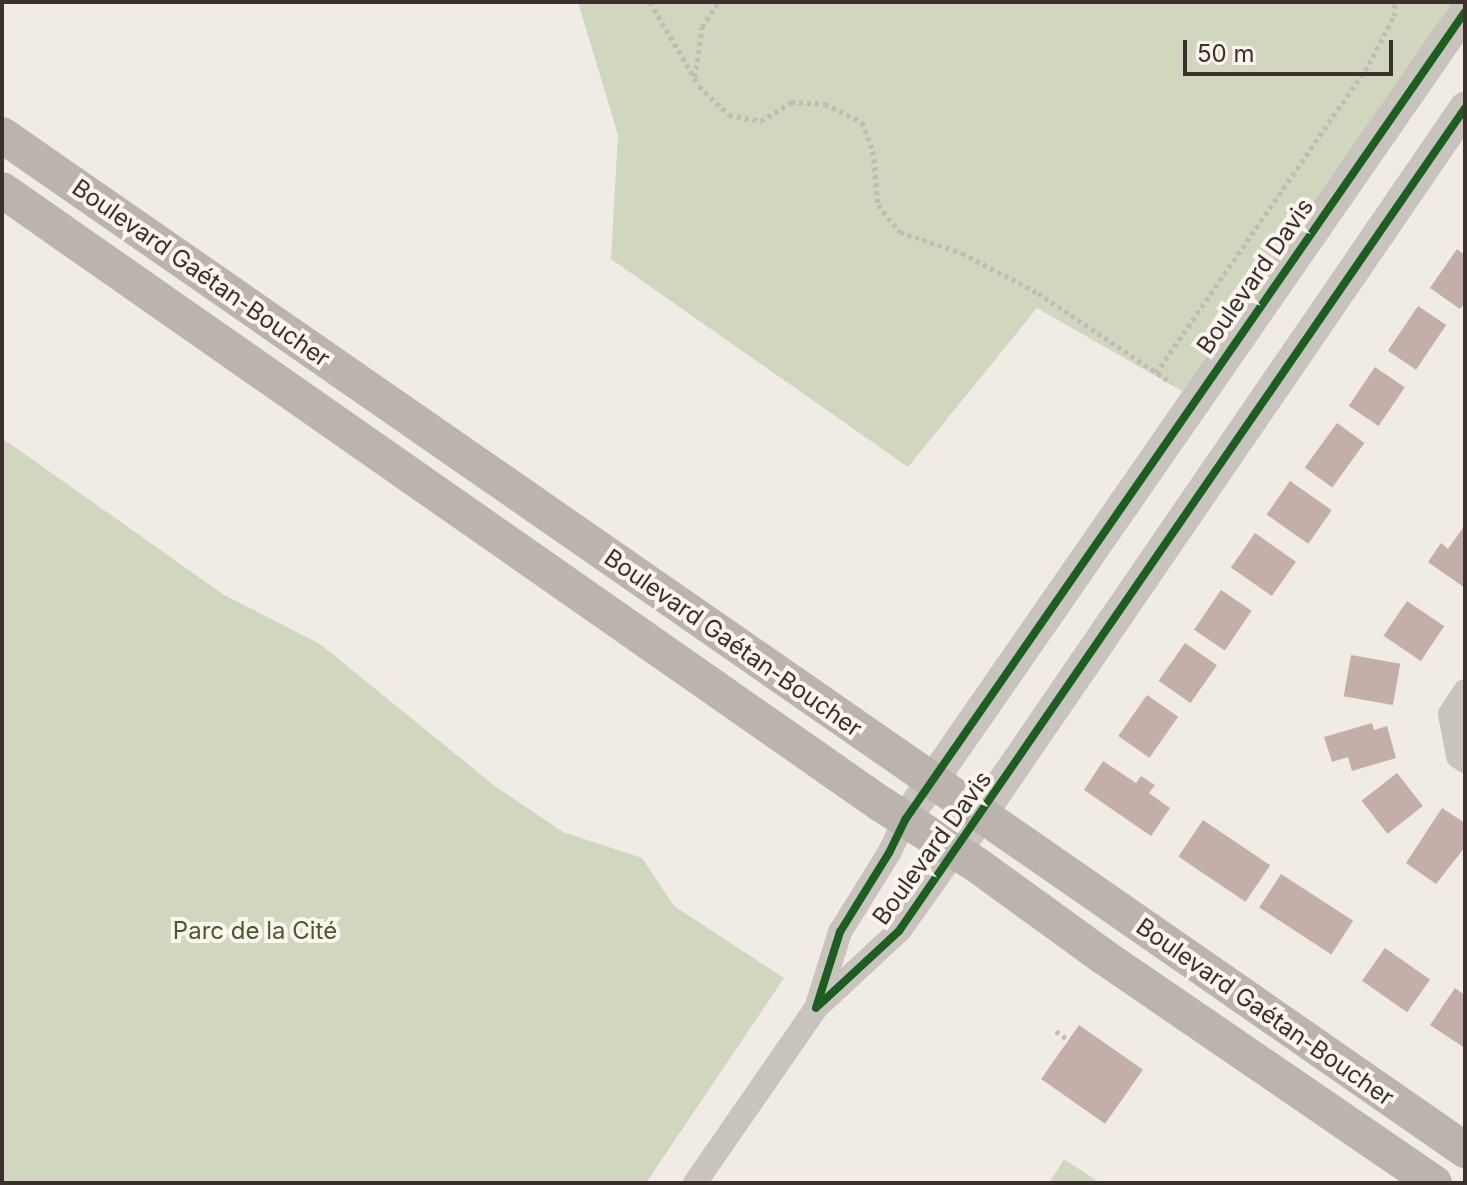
<!DOCTYPE html>
<html>
<head>
<meta charset="utf-8">
<style>
	body { margin:0 }
	#map { position:relative; width:1467px; height:1185px; overflow:hidden; background:#f0ebe5; font-family:Inter,sans-serif }
	div>[style] { position:absolute }
	.green>* { inset:0; background:#d1d6bf }
	.building>* { inset:0; background:#c3afa7; transform-origin:0 0 }
	.path>* { height:5px; margin-top:-2.5px; transform-origin:0; background:repeating-linear-gradient(90deg,#c2bbb6 0 4px,transparent 0 8px) }
	.minor>* { height:24px; margin:-12px; padding:0 12px; transform-origin:12px; border-radius:12px; background:#c9c3be }
	.tertiary>* { height:32px; margin:-16px; padding:0 16px; transform-origin:16px; border-radius:16px; background:#c9c3be }
	.secondary>* { height:36px; margin:-18px; padding:0 18px; transform-origin:18px; border-radius:18px; background:#bab3ae }
	.cycleway>* { height:8px; margin:-4px; padding:0 4px; transform-origin:4px; border-radius:4px; background:#1b5e20 }
	span { translate:-50% -50%; white-space:nowrap; text-align:center; line-height:1.15; -webkit-text-stroke:8px #fbf5ee; paint-order:stroke }
	.street-label { font-size:24px; color:#3b302b }
	.park-label { font-size:24px; color:#4a5a2e }
	.frame { position:absolute; inset:0; border:4px solid #3b302b; pointer-events:none }
	.scale { position:absolute; left:1183px; top:40px; width:210px; height:36px; box-sizing:border-box; border:4px solid #3b302b; border-top:0; padding-left:10px; font-size:24px; line-height:28px; white-space:nowrap; color:#3b302b; -webkit-text-stroke:6px #fbf5ee; paint-order:stroke }
</style>
</head>
<body>
<div id="map">
	<div class="green">
		<div style="clip-path:polygon(578px 2px,1465px 2px,1194px 398px,1037px 308px,908px 467px,611px 259px,618px 135px)"></div>
		<div style="clip-path:polygon(2px 438px,224px 595px,320px 644px,496px 787px,563px 832px,642px 858px,674px 906px,784px 978px,646px 1183px,2px 1183px)"></div>
		<div style="clip-path:polygon(1064px 1159px,1100px 1183px,1049px 1183px)"></div>
	</div>
	<div class="building">
		<div style="clip-path:polygon(1457px 249px,1465px 255px,1465px 302px,1460px 309px,1430px 288px)"></div>
		<div style="left:1418px;top:306px;width:34px;height:54px;rotate:34deg"></div>
		<div style="left:1375px;top:367px;width:36px;height:47px;rotate:34deg"></div>
		<div style="left:1337px;top:423px;width:34px;height:55px;rotate:36deg"></div>
		<div style="left:1290px;top:481px;width:51px;height:41px;rotate:35deg"></div>
		<div style="clip-path:polygon(1465px 525px,1465px 588px,1428px 562px,1441px 543px,1448px 549px)"></div>
		<div style="left:1255px;top:533px;width:50px;height:42px;rotate:35deg"></div>
		<div style="left:1221px;top:590px;width:37px;height:48px;rotate:34deg"></div>
		<div style="left:1407px;top:601px;width:45px;height:42px;rotate:34deg"></div>
		<div style="left:1185px;top:643px;width:39px;height:46px;rotate:35deg"></div>
		<div style="left:1351px;top:655px;width:50px;height:42px;rotate:10deg"></div>
		<div style="left:1147px;top:695px;width:38px;height:50px;rotate:35deg"></div>
		<div style="clip-path:polygon(1372px 723px,1374px 730px,1387px 726px,1396px 758px,1352px 771px,1348px 757px,1332px 762px,1324px 737px)"></div>
		<div style="clip-path:polygon(1103px 761px,1136px 783px,1141px 776px,1155px 785px,1149px 793px,1170px 808px,1151px 836px,1084px 790px)"></div>
		<div style="left:1397px;top:773px;width:42px;height:45px;rotate:52deg"></div>
		<div style="clip-path:polygon(1442px 808px,1465px 823px,1465px 847px,1436px 884px,1406px 863px)"></div>
		<div style="left:1203px;top:820px;width:81px;height:44px;rotate:34deg"></div>
		<div style="left:1281px;top:874px;width:86px;height:40px;rotate:33deg"></div>
		<div style="left:1385px;top:948px;width:55px;height:40px;rotate:35deg"></div>
		<div style="clip-path:polygon(1455px 988px,1465px 995px,1465px 1048px,1430px 1025px)"></div>
		<div style="left:1079px;top:1025px;width:78px;height:66px;rotate:35deg"></div>
	</div>
	<div class="path">
		<div style="left:650px;top:2px;width:97px;rotate:59.7deg"></div>
		<div style="left:699px;top:86px;width:42px;rotate:44deg"></div>
		<div style="left:729px;top:115px;width:33px;rotate:11deg"></div>
		<div style="left:761px;top:121px;width:36px;rotate:-32deg"></div>
		<div style="left:791px;top:102px;width:34px;rotate:3deg"></div>
		<div style="left:825px;top:104px;width:41px;rotate:25.9deg"></div>
		<div style="left:862px;top:122px;width:31px;rotate:69deg"></div>
		<div style="left:873px;top:151px;width:54px;rotate:84.7deg"></div>
		<div style="left:878px;top:205px;width:35px;rotate:51deg"></div>
		<div style="left:900px;top:232px;width:65px;rotate:18.7deg"></div>
		<div style="left:962px;top:253px;width:86px;rotate:27.8deg"></div>
		<div style="left:1038px;top:293px;width:161px;rotate:33.9deg"></div>
		<div style="left:695px;top:77px;width:50px;rotate:-82deg"></div>
		<div style="left:702px;top:27px;width:30px;rotate:-56deg"></div>
		<div style="left:1156px;top:373px;width:375px;rotate:-55.4deg"></div>
		<div style="left:1369px;top:64px;width:54px;rotate:-62.5deg"></div>
		<div style="left:1394px;top:16px;width:14px;rotate:-86deg"></div>
		<div style="left:1056px;top:1031px;width:16px;rotate:35deg"></div>
	</div>
	<div class="minor">
		<div style="left:1465px;top:691px;width:27px;rotate:123deg"></div>
		<div style="left:1450px;top:714px;width:43px;rotate:79.2deg"></div>
		<div style="left:1458px;top:756px;width:9px;rotate:36deg"></div>
		<div style="left:817px;top:1005px;width:77px;rotate:-72.5deg"></div>
		<div style="left:840px;top:932px;width:93px;rotate:-58.2deg"></div>
		<div style="left:889px;top:853px;width:37px;rotate:-64deg"></div>
		<div style="left:695px;top:1183px;width:213px;rotate:-55.3deg"></div>
		<div style="left:816px;top:1008px;width:113px;rotate:-42.9deg"></div>
		<div style="left:899px;top:931px;width:98px;rotate:-54.5deg"></div>
	</div>
	<div class="tertiary">
		<div style="left:905px;top:820px;width:983px;rotate:-55.28deg"></div>
		<div style="left:956px;top:851px;width:901px;rotate:-55.59deg"></div>
	</div>
	<div class="secondary">
		<div style="left:2px;top:135px;width:1781px;rotate:34.75deg"></div>
		<div style="left:2px;top:190px;width:1072px;rotate:34.94deg"></div>
		<div style="left:881px;top:804px;width:114px;rotate:32.4deg"></div>
		<div style="left:977px;top:865px;width:157px;rotate:35.9deg"></div>
		<div style="left:1104px;top:957px;width:400px;rotate:34.4deg"></div>
	</div>
	<div class="cycleway">
		<div style="left:819px;top:1005px;width:109px;rotate:-42.8deg"></div>
		<div style="left:899px;top:931px;width:999px;rotate:-55.48deg"></div>
		<div style="left:816px;top:1008px;width:80px;rotate:-72.5deg"></div>
		<div style="left:840px;top:932px;width:93px;rotate:-58.2deg"></div>
		<div style="left:889px;top:853px;width:37px;rotate:-64deg"></div>
		<div style="left:905px;top:820px;width:983px;rotate:-55.28deg"></div>
	</div>
	<div class="street-label">
		<span style="left:201px;top:273px;rotate:35deg">Boulevard Gaétan-Boucher</span>
		<span style="left:1255px;top:276px;rotate:-55deg">Boulevard Davis</span>
		<span style="left:733px;top:643px;rotate:35deg">Boulevard Gaétan-Boucher</span>
		<span style="left:932px;top:848px;rotate:-54deg">Boulevard Davis</span>
		<span style="left:1265px;top:1012px;rotate:35deg">Boulevard Gaétan-Boucher</span>
	</div>
	<div class="park-label">
		<span style="left:255px;top:931px">Parc de la Cité</span>
	</div>
	<div class="frame"></div>
	<div class="scale">50 m</div>
</div>
</body>
</html>
